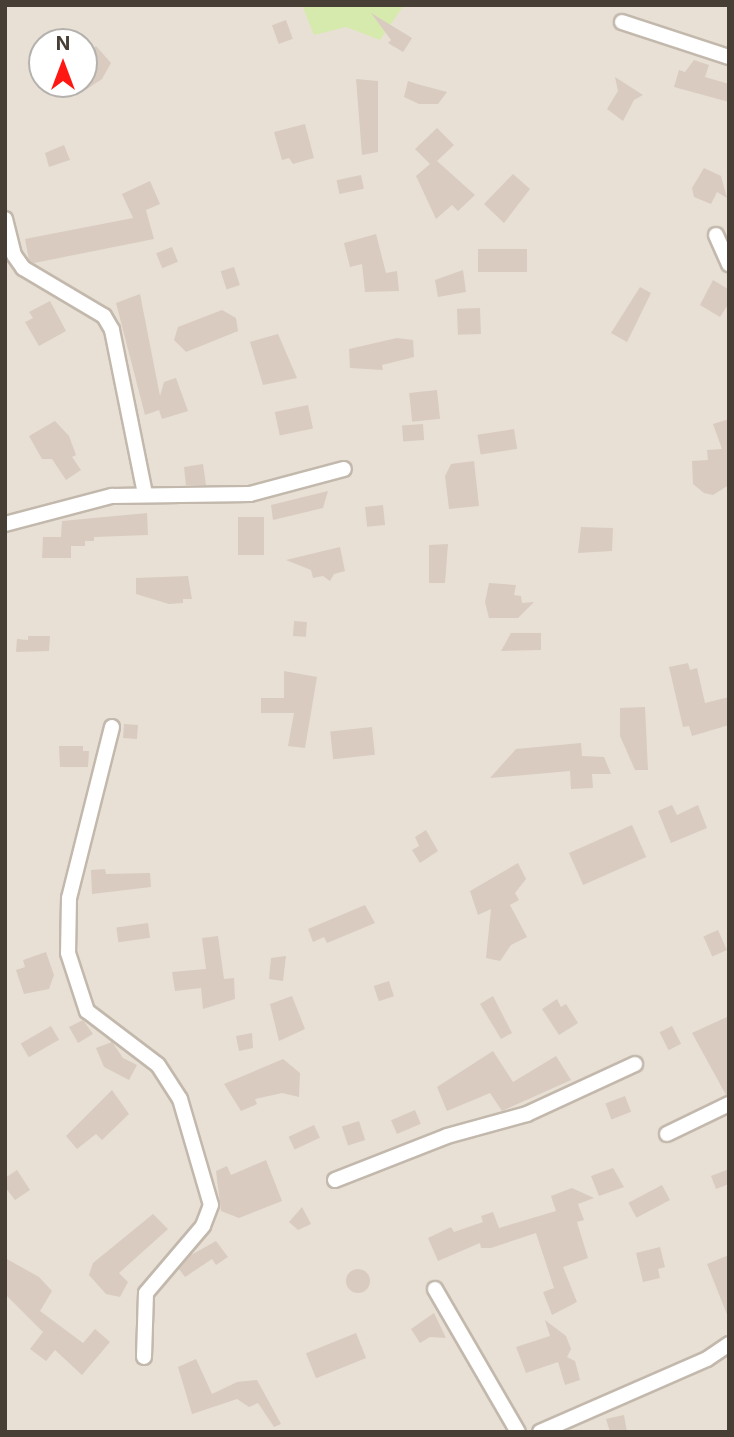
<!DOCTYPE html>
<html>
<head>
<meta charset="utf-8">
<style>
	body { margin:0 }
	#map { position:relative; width:734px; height:1437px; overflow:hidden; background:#f4eee7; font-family:Inter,sans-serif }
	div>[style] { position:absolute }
	.residential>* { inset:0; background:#e8e0d5 }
	.green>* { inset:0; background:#d7eaae }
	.building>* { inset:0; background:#d9cbbf; transform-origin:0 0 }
	.round { border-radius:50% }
	.roads { filter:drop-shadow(2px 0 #c3b8ac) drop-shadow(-2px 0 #c3b8ac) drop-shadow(0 2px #c3b8ac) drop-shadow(0 -2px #c3b8ac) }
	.street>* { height:14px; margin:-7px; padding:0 7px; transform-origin:7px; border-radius:7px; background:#fff }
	span { translate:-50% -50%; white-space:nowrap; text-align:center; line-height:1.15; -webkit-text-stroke:6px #fff; paint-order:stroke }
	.frame { position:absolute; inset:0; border:7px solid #473e35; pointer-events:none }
	.north { position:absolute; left:28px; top:28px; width:70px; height:70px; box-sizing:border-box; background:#fff; border:2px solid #b5b2ae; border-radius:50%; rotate:0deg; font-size:19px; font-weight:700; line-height:28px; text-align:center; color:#473e35 }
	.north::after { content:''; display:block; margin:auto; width:24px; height:32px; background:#ff1813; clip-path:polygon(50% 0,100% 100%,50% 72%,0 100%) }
</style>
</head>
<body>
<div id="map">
	<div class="residential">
		<div style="clip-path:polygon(evenodd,5px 5px,729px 5px,729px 1432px,5px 1432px,5px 5px,42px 42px,84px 42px,84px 84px,42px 84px,42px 42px)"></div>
	</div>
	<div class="green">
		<div style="clip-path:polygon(302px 5px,404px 5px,380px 40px,346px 27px,314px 35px)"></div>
	</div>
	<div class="building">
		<div style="clip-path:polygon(371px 13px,412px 38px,403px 52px,388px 43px,391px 40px)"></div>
		<div style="left:286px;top:20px;width:20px;height:15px;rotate:70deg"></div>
		<div style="clip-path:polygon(96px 46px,111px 63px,102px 79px,84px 91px,84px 57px)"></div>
		<div style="clip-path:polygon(694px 60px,709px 65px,705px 77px,729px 84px,729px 102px,674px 87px,679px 70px,685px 72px)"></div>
		<div style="clip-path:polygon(615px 77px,643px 95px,634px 100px,623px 121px,607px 109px,618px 91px)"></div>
		<div style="clip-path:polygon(356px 79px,378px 81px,378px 152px,362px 155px)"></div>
		<div style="clip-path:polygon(408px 81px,417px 84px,447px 92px,438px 104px,419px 104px,404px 97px)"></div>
		<div style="clip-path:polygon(305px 124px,314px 158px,293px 164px,289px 158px,282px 160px,274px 132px)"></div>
		<div style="clip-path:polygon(437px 128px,454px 145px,437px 161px,475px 195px,458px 211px,452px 205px,436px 219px,416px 176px,430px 164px,415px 149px)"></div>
		<div style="clip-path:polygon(64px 145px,70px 160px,49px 167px,45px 153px)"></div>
		<div style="clip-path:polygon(704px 168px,721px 176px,727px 198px,717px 192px,711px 204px,694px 197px,692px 188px)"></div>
		<div style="clip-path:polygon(513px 174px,530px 189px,504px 223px,484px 204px)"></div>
		<div style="left:361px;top:175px;width:14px;height:25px;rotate:78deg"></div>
		<div style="clip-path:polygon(150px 181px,160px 204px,146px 210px,154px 239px,34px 263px,29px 260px,25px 239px,133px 218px,122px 194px)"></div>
		<div style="clip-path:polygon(376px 234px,386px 273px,397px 271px,399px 291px,365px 292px,362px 264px,350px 267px,344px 243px)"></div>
		<div style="left:172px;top:247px;width:16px;height:17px;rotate:68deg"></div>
		<div style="left:527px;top:249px;width:23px;height:49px;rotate:90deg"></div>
		<div style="left:234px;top:267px;width:19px;height:14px;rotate:72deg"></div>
		<div style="clip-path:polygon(463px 270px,466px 292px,438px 297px,435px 280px)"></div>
		<div style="clip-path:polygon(713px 280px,728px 289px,729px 303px,720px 317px,700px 305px)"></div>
		<div style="clip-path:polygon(640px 287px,651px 293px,627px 342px,611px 333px)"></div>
		<div style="clip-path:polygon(140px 294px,160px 396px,164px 382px,176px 378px,188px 411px,162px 419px,159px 410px,145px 415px,116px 303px)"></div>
		<div style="clip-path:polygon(50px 301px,66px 331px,39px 346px,25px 322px,33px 318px,29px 312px)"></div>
		<div style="left:480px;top:308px;width:26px;height:23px;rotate:88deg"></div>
		<div style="clip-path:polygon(222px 310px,236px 318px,238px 331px,186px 352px,174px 340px,178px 327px)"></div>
		<div style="clip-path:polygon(278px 334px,297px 378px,263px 385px,250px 342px)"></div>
		<div style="clip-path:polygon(397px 338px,413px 340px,414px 357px,382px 365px,383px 370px,350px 368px,349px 349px)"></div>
		<div style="left:437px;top:390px;width:29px;height:28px;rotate:84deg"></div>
		<div style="left:308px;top:405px;width:24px;height:34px;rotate:78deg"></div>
		<div style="clip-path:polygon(729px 419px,729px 485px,713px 495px,704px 493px,693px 484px,692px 461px,708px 460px,707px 450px,722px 449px,713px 424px)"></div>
		<div style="clip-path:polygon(55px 421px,69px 436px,76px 455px,72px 457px,81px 470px,66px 480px,52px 459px,42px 459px,29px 436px)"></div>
		<div style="left:423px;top:424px;width:16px;height:21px;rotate:86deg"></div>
		<div style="left:514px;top:429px;width:20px;height:37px;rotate:81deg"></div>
		<div style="clip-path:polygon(474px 461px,479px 506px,449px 509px,445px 476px,451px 464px)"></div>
		<div style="clip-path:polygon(203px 464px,206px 485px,186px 485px,184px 467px)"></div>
		<div style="clip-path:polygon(328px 491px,323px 508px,273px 520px,271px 505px)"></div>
		<div style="left:383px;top:505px;width:20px;height:18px;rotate:84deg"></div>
		<div style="clip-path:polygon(147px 513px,148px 535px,94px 537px,94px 541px,85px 541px,85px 546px,71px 546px,71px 558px,42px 558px,43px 537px,61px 537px,62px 521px)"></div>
		<div style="left:238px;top:517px;width:26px;height:38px"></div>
		<div style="clip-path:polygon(581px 527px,613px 528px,612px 551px,578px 553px)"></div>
		<div style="clip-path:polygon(448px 544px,445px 583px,429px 583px,429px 545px)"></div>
		<div style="clip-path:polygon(340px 547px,345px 571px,334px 574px,330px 581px,323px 576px,313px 578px,311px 570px,286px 560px)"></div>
		<div style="clip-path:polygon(188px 576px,192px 599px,183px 599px,183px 603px,169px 604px,136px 594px,136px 578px)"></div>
		<div style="clip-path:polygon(489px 583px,516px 585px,514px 595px,521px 596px,522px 603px,534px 602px,518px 618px,489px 618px,485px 602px)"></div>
		<div style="left:294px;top:621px;width:13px;height:15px;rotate:4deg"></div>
		<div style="clip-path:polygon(511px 633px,541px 633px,541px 650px,501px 651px)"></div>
		<div style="clip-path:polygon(28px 636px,50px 636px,49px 651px,16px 652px,17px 639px,28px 640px)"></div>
		<div style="clip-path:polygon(688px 663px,690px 670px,697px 668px,705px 703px,729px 697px,729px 725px,692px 736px,689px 726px,683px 727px,669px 667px)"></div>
		<div style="clip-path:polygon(284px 671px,317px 677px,305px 748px,288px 746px,294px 713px,261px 713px,261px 698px,284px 698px)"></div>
		<div style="clip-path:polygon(645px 707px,648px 770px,635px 770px,620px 736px,620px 708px)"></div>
		<div style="left:124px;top:724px;width:14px;height:14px;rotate:4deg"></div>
		<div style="left:372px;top:727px;width:28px;height:42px;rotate:84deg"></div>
		<div style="clip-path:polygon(581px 743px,582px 756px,604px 757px,611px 774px,592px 774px,593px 788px,571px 789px,570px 771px,490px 778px,516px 749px)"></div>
		<div style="clip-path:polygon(59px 746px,83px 746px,83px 751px,89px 751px,88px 767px,60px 767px)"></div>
		<div style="clip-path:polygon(672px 805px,677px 815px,698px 805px,707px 828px,671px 843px,658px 811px)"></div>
		<div style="left:632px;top:825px;width:35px;height:69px;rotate:66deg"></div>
		<div style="clip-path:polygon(426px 830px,438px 851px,420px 863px,412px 850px,419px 846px,415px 837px)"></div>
		<div style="clip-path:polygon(518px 863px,526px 879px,515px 893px,519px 900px,510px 905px,527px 937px,511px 945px,500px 961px,486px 958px,491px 909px,478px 915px,470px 891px)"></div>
		<div style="clip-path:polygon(105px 869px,106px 874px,150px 873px,151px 887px,92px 894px,91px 870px)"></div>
		<div style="clip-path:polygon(365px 905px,375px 923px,327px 943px,324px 937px,313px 942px,308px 929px)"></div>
		<div style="left:148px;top:923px;width:15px;height:32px;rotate:82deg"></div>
		<div style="left:718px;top:930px;width:22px;height:16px;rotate:66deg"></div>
		<div style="clip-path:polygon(218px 936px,224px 979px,234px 978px,235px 999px,203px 1009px,201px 988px,175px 991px,172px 972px,206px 969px,202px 938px)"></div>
		<div style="clip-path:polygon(46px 952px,54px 975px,49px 989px,24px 994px,16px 970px,25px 967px,23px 960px)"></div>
		<div style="clip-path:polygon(286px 956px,283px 981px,269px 979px,271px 958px)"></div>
		<div style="left:389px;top:981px;width:16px;height:16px;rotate:72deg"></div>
		<div style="clip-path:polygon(292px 996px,305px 1029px,279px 1041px,270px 1004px)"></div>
		<div style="clip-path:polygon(493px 996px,512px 1033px,501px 1039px,480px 1004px)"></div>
		<div style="clip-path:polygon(557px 999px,561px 1007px,566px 1004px,578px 1023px,559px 1035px,542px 1009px)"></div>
		<div style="clip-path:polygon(729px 1016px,729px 1094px,726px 1095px,692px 1033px)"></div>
		<div style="clip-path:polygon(83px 1020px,93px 1034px,78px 1043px,69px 1027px)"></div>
		<div style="left:51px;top:1026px;width:16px;height:35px;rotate:60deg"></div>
		<div style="left:672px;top:1026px;width:20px;height:14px;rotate:63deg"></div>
		<div style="clip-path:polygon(252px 1033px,253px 1048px,239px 1051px,236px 1036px)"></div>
		<div style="clip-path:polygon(112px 1042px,123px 1058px,137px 1065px,129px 1080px,104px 1067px,96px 1048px)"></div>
		<div style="clip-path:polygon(493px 1051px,513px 1082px,556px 1056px,571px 1080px,502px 1111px,490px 1093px,447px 1111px,437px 1087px)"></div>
		<div style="clip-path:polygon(283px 1059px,300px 1073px,299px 1097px,282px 1093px,255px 1099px,257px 1104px,241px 1111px,224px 1084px)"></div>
		<div style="clip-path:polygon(112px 1090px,129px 1114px,102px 1140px,96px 1134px,77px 1149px,66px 1136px)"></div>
		<div style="left:625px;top:1096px;width:17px;height:21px;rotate:69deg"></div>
		<div style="left:415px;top:1110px;width:15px;height:26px;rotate:67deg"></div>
		<div style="left:359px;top:1121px;width:20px;height:18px;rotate:72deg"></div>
		<div style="left:314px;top:1125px;width:14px;height:28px;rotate:65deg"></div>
		<div style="clip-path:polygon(266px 1160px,282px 1201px,239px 1218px,221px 1211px,216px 1171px,227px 1166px,231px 1175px)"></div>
		<div style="clip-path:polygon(613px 1168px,624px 1187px,599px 1196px,591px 1176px)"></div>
		<div style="clip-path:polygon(729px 1169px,729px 1184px,716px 1189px,711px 1176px)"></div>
		<div style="clip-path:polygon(17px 1170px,30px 1190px,15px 1200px,5px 1187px,5px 1178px)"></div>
		<div style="left:662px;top:1185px;width:17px;height:38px;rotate:62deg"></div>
		<div style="clip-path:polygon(572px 1188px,594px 1198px,578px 1204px,584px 1220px,577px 1222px,588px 1258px,563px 1267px,577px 1302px,552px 1315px,543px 1292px,554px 1288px,536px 1233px,491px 1248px,481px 1248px,480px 1243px,438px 1261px,428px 1238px,451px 1227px,454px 1232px,483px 1222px,481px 1216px,493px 1212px,499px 1228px,556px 1211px,551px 1196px)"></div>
		<div style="clip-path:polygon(302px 1207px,311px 1224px,298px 1230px,289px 1222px)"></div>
		<div style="clip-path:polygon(153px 1214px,168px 1229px,119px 1273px,128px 1282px,120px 1297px,106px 1294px,89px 1275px,93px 1263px)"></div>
		<div style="clip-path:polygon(216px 1241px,228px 1257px,216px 1265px,212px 1259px,185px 1277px,179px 1269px,191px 1255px)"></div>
		<div style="clip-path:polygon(660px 1247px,665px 1267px,658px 1269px,660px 1278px,643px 1282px,636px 1253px)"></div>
		<div style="clip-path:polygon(729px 1255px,729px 1316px,728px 1317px,707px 1264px)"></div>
		<div style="clip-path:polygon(5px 1258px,39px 1277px,52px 1291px,40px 1311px,83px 1343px,95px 1329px,110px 1342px,82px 1375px,55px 1350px,46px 1361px,30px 1349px,43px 1332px,5px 1294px)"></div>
		<div class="round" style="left:346px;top:1269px;width:24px;height:24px"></div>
		<div style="clip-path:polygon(434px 1313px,446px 1338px,430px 1337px,420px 1343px,411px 1329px)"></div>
		<div style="clip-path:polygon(545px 1320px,566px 1336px,571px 1349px,567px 1357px,575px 1361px,580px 1380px,565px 1385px,558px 1362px,526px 1373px,516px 1347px,550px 1336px)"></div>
		<div style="left:356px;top:1333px;width:27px;height:54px;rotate:68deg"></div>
		<div style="clip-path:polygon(196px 1359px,212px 1394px,237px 1382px,257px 1380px,281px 1424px,274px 1427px,258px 1403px,249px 1407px,237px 1399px,192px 1414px,178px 1367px)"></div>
		<div style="clip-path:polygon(624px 1415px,627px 1432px,610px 1432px,606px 1419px)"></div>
	</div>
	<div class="roads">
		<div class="street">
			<div style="left:622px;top:22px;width:113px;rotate:18.1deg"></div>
			<div style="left:5px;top:219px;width:37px;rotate:76deg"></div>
			<div style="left:14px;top:255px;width:16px;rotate:55deg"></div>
			<div style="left:23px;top:268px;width:94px;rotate:30.7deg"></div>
			<div style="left:104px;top:316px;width:16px;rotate:60deg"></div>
			<div style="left:112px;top:330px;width:167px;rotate:78.6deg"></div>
			<div style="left:716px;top:235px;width:32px;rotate:66deg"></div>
			<div style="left:5px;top:524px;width:111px;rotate:-14.7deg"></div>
			<div style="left:112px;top:496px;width:138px;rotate:-0.8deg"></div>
			<div style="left:250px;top:494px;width:97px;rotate:-14.9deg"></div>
			<div style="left:112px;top:727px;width:176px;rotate:104.1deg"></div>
			<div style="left:69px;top:898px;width:55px;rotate:91deg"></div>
			<div style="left:68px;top:953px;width:61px;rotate:71.9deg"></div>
			<div style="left:87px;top:1011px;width:89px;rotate:37.3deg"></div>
			<div style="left:158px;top:1065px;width:40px;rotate:57.1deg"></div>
			<div style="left:180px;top:1099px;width:110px;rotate:73.7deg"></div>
			<div style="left:211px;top:1205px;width:22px;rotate:111deg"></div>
			<div style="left:203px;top:1226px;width:88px;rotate:130.4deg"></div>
			<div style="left:146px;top:1293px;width:64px;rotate:91.8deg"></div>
			<div style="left:667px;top:1134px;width:69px;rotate:-25.8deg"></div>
			<div style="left:335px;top:1180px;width:120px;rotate:-21.4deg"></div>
			<div style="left:447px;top:1136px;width:83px;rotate:-15.4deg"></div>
			<div style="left:527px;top:1114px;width:119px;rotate:-24.8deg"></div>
			<div style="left:435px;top:1289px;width:165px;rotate:59.9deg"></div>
			<div style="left:540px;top:1432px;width:182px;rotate:-23.6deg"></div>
			<div style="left:707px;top:1359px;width:27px;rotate:-34deg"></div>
		</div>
	</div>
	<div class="frame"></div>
	<div class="north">N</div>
</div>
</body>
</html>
